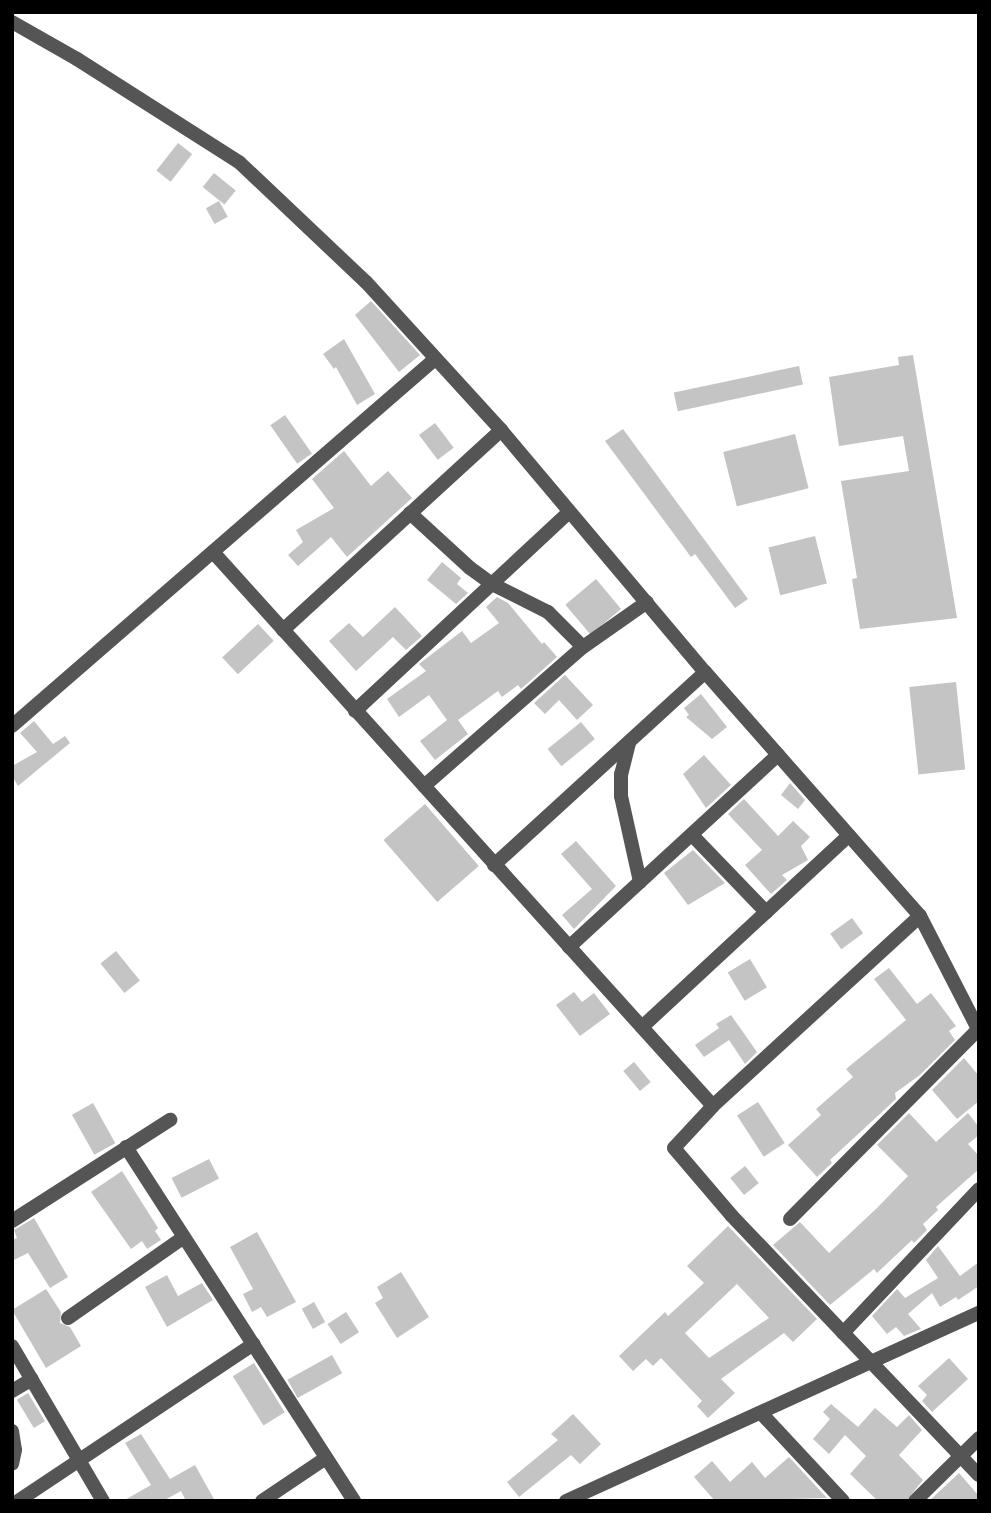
<!DOCTYPE html>
<html>
<head>
<meta charset="utf-8">
<style>
	body { margin:0 }
	#map { position:relative; width:991px; height:1513px; overflow:hidden; background:#fff; font-family:"Varela Round",sans-serif }
	div>[style] { position:absolute }
	.building>* { inset:0; background:#c4c4c4; transform-origin:0 0 }
	.street>* { height:14px; margin:-7px; padding:0 7px; transform-origin:7px; border-radius:7px; background:#555 }
	span { translate:-50% -50%; white-space:nowrap; text-align:center; line-height:1.15; -webkit-text-stroke:5px #fff; paint-order:stroke }
	.frame { position:absolute; inset:0; border:14px solid #000; pointer-events:none }
</style>
</head>
<body>
<div id="map">
	<div class="building">
		<div style="left:178px;top:143px;width:18px;height:35px;rotate:38deg"></div>
		<div style="left:214px;top:173px;width:28px;height:18px;rotate:39deg"></div>
		<div style="left:219px;top:201px;width:18px;height:15px;rotate:61deg"></div>
		<div style="clip-path:polygon(371px 301px,420px 355px,399px 372px,355px 315px)"></div>
		<div style="clip-path:polygon(344px 339px,375px 394px,357px 405px,336px 367px,334px 369px,323px 354px)"></div>
		<div style="clip-path:polygon(913px 355px,957px 618px,860px 629px,852px 579px,857px 578px,841px 481px,909px 471px,903px 436px,839px 446px,829px 377px,899px 365px,898px 357px)"></div>
		<div style="left:799px;top:366px;width:19px;height:128px;rotate:78deg"></div>
		<div style="left:285px;top:415px;width:47px;height:18px;rotate:55deg"></div>
		<div style="left:435px;top:423px;width:31px;height:20px;rotate:53deg"></div>
		<div style="clip-path:polygon(623px 429px,748px 599px,735px 608px,695px 554px,691px 557px,605px 441px)"></div>
		<div style="left:795px;top:434px;width:56px;height:74px;rotate:76deg"></div>
		<div style="clip-path:polygon(344px 451px,371px 486px,388px 471px,412px 498px,347px 557px,331px 537px,298px 566px,288px 555px,303px 542px,296px 530px,334px 508px,312px 479px)"></div>
		<div style="left:815px;top:536px;width:49px;height:48px;rotate:76deg"></div>
		<div style="clip-path:polygon(442px 562px,461px 578px,457px 584px,468px 593px,456px 604px,427px 580px)"></div>
		<div style="left:596px;top:579px;width:39px;height:40px;rotate:50deg"></div>
		<div style="clip-path:polygon(497px 597px,508px 603px,542px 644px,544px 642px,557px 657px,521px 689px,518px 685px,502px 697px,498px 691px,458px 720px,468px 734px,435px 760px,420px 741px,447px 720px,429px 695px,399px 717px,387px 699px,426px 671px,419px 664px,462px 631px,471px 643px,499px 623px,486px 607px)"></div>
		<div style="clip-path:polygon(395px 607px,422px 636px,406px 650px,393px 637px,356px 671px,329px 641px,349px 623px,363px 637px)"></div>
		<div style="left:258px;top:624px;width:23px;height:49px;rotate:47deg"></div>
		<div style="clip-path:polygon(565px 675px,593px 705px,577px 720px,559px 700px,545px 714px,534px 703px)"></div>
		<div style="left:956px;top:682px;width:88px;height:47px;rotate:84deg"></div>
		<div style="clip-path:polygon(701px 694px,727px 727px,712px 739px,686px 717px,689px 715px,684px 708px)"></div>
		<div style="clip-path:polygon(34px 721px,53px 744px,65px 736px,70px 743px,18px 786px,12px 776px,12px 766px,37px 752px,20px 733px)"></div>
		<div style="left:581px;top:722px;width:22px;height:43px;rotate:51deg"></div>
		<div style="clip-path:polygon(704px 755px,731px 785px,706px 808px,683px 774px)"></div>
		<div style="clip-path:polygon(790px 783px,805px 800px,798px 809px,781px 795px)"></div>
		<div style="clip-path:polygon(744px 799px,778px 836px,793px 821px,810px 837px,801px 846px,808px 860px,782px 875px,787px 880px,771px 894px,745px 865px,762px 850px,728px 814px)"></div>
		<div style="left:425px;top:804px;width:82px;height:55px;rotate:49deg"></div>
		<div style="clip-path:polygon(576px 841px,616px 886px,574px 929px,562px 915px,592px 889px,561px 854px)"></div>
		<div style="clip-path:polygon(693px 850px,725px 883px,688px 905px,664px 873px)"></div>
		<div style="left:852px;top:918px;width:19px;height:27px;rotate:54deg"></div>
		<div style="left:116px;top:951px;width:38px;height:20px;rotate:51deg"></div>
		<div style="left:750px;top:959px;width:33px;height:26px;rotate:59deg"></div>
		<div style="clip-path:polygon(889px 968px,917px 1004px,931px 993px,956px 1026px,949px 1031px,955px 1040px,920px 1075px,895px 1093px,896px 1099px,830px 1160px,832px 1163px,817px 1177px,788px 1145px,821px 1115px,816px 1109px,853px 1077px,846px 1069px,906px 1020px,874px 979px)"></div>
		<div style="clip-path:polygon(574px 992px,582px 1002px,594px 993px,610px 1014px,580px 1036px,556px 1005px)"></div>
		<div style="clip-path:polygon(731px 1015px,757px 1052px,745px 1064px,729px 1040px,704px 1057px,695px 1045px,719px 1028px,716px 1024px)"></div>
		<div style="clip-path:polygon(964px 1058px,979px 1076px,979px 1101px,957px 1119px,932px 1090px)"></div>
		<div style="left:634px;top:1062px;width:26px;height:14px;rotate:50deg"></div>
		<div style="left:758px;top:1102px;width:49px;height:25px;rotate:57deg"></div>
		<div style="left:93px;top:1103px;width:46px;height:24px;rotate:61deg"></div>
		<div style="clip-path:polygon(909px 1113px,936px 1142px,968px 1113px,979px 1127px,979px 1135px,968px 1144px,979px 1156px,979px 1169px,936px 1207px,938px 1210px,923px 1224px,927px 1230px,914px 1243px,912px 1240px,877px 1273px,874px 1269px,830px 1305px,773px 1245px,800px 1222px,829px 1253px,877px 1208px,908px 1176px,877px 1145px)"></div>
		<div style="left:209px;top:1159px;width:22px;height:42px;rotate:63deg"></div>
		<div style="left:745px;top:1166px;width:22px;height:19px;rotate:51deg"></div>
		<div style="clip-path:polygon(122px 1171px,158px 1228px,155px 1231px,161px 1240px,147px 1249px,142px 1241px,131px 1249px,91px 1192px)"></div>
		<div style="clip-path:polygon(34px 1218px,68px 1277px,50px 1288px,28px 1253px,12px 1261px,12px 1240px,17px 1238px,14px 1230px)"></div>
		<div style="clip-path:polygon(evenodd,728px 1226px,817px 1319px,793px 1342px,784px 1333px,721px 1379px,735px 1393px,708px 1418px,697px 1406px,702px 1401px,661px 1358px,653px 1366px,646px 1359px,633px 1371px,619px 1356px,665px 1312px,668px 1316px,704px 1283px,687px 1266px,728px 1226px,737px 1284px,769px 1318px,709px 1358px,685px 1333px,737px 1284px)"></div>
		<div style="clip-path:polygon(257px 1232px,296px 1302px,267px 1317px,261px 1307px,252px 1312px,243px 1294px,253px 1289px,230px 1247px)"></div>
		<div style="clip-path:polygon(938px 1246px,960px 1276px,979px 1262px,979px 1286px,958px 1300px,956px 1297px,940px 1307px,932px 1293px,908px 1314px,921px 1329px,904px 1336px,896px 1327px,887px 1334px,872px 1316px,897px 1289px,905px 1298px,938px 1278px,926px 1260px)"></div>
		<div style="clip-path:polygon(401px 1272px,429px 1317px,397px 1338px,375px 1303px,383px 1298px,377px 1287px)"></div>
		<div style="clip-path:polygon(167px 1275px,178px 1296px,202px 1283px,213px 1300px,167px 1327px,145px 1287px)"></div>
		<div style="clip-path:polygon(46px 1289px,61px 1312px,60px 1323px,70px 1327px,81px 1346px,46px 1368px,12px 1310px)"></div>
		<div style="left:314px;top:1302px;width:23px;height:14px;rotate:61deg"></div>
		<div style="left:346px;top:1312px;width:24px;height:22px;rotate:57deg"></div>
		<div style="left:332px;top:1355px;width:21px;height:51px;rotate:61deg"></div>
		<div style="clip-path:polygon(949px 1358px,968px 1379px,932px 1412px,922px 1401px,927px 1395px,918px 1386px)"></div>
		<div style="left:254px;top:1363px;width:58px;height:25px;rotate:58deg"></div>
		<div style="left:28px;top:1393px;width:33px;height:13px;rotate:59deg"></div>
		<div style="clip-path:polygon(831px 1404px,858px 1427px,875px 1408px,897px 1427px,909px 1415px,922px 1430px,899px 1455px,923px 1480px,906px 1501px,878px 1501px,850px 1474px,866px 1456px,845px 1435px,829px 1454px,813px 1439px,830px 1419px,823px 1412px)"></div>
		<div style="clip-path:polygon(573px 1414px,601px 1444px,580px 1464px,571px 1455px,519px 1497px,507px 1482px,558px 1440px,551px 1434px)"></div>
		<div style="clip-path:polygon(141px 1434px,170px 1479px,195px 1465px,215px 1501px,186px 1501px,181px 1491px,163px 1501px,123px 1501px,151px 1485px,125px 1443px)"></div>
		<div style="clip-path:polygon(789px 1457px,827px 1498px,715px 1501px,694px 1477px,712px 1461px,730px 1482px,752px 1462px,765px 1478px)"></div>
		<div style="clip-path:polygon(959px 1473px,979px 1496px,979px 1501px,929px 1501px)"></div>
	</div>
	<div class="street">
		<div style="left:12px;top:22px;width:75px;rotate:29.6deg"></div>
		<div style="left:77px;top:59px;width:193px;rotate:32.5deg"></div>
		<div style="left:240px;top:163px;width:173px;rotate:43.4deg"></div>
		<div style="left:366px;top:282px;width:200px;rotate:47.6deg"></div>
		<div style="left:501px;top:430px;width:317px;rotate:49.9deg"></div>
		<div style="left:705px;top:672px;width:325px;rotate:48.6deg"></div>
		<div style="left:920px;top:916px;width:129px;rotate:62.8deg"></div>
		<div style="left:410px;top:513px;width:81px;rotate:42.5deg"></div>
		<div style="left:470px;top:568px;width:27px;rotate:36deg"></div>
		<div style="left:492px;top:584px;width:63px;rotate:26.6deg"></div>
		<div style="left:548px;top:612px;width:49px;rotate:45deg"></div>
		<div style="left:213px;top:552px;width:746px;rotate:47.93deg"></div>
		<div style="left:283px;top:630px;width:296px;rotate:-42.5deg"></div>
		<div style="left:355px;top:711px;width:292px;rotate:-42.9deg"></div>
		<div style="left:12px;top:726px;width:560px;rotate:-40.95deg"></div>
		<div style="left:629px;top:743px;width:32px;rotate:104deg"></div>
		<div style="left:621px;top:774px;width:22px;rotate:90deg"></div>
		<div style="left:621px;top:796px;width:88px;rotate:77.5deg"></div>
		<div style="left:424px;top:786px;width:211px;rotate:-41.2deg"></div>
		<div style="left:583px;top:647px;width:78px;rotate:-35.1deg"></div>
		<div style="left:692px;top:835px;width:107px;rotate:46.1deg"></div>
		<div style="left:494px;top:865px;width:286px;rotate:-42.4deg"></div>
		<div style="left:920px;top:916px;width:281px;rotate:137.5deg"></div>
		<div style="left:713px;top:1106px;width:57px;rotate:132.9deg"></div>
		<div style="left:674px;top:1148px;width:89px;rotate:49.5deg"></div>
		<div style="left:732px;top:1216px;width:358px;rotate:46.4deg"></div>
		<div style="left:569px;top:947px;width:284px;rotate:-42.6deg"></div>
		<div style="left:642px;top:1027px;width:282px;rotate:-42.8deg"></div>
		<div style="left:126px;top:1147px;width:421px;rotate:57.2deg"></div>
		<div style="left:790px;top:1219px;width:267px;rotate:-45.2deg"></div>
		<div style="left:12px;top:1221px;width:188px;rotate:-32.6deg"></div>
		<div style="left:68px;top:1318px;width:141px;rotate:-34.9deg"></div>
		<div style="left:843px;top:1333px;width:198px;rotate:-46.6deg"></div>
		<div style="left:12px;top:1346px;width:180px;rotate:59.6deg"></div>
		<div style="left:12px;top:1391px;width:23px;rotate:-31deg"></div>
		<div style="left:761px;top:1413px;width:120px;rotate:47deg"></div>
		<div style="left:12px;top:1431px;width:19px;rotate:81deg"></div>
		<div style="left:15px;top:1450px;width:14px;rotate:102deg"></div>
		<div style="left:18px;top:1501px;width:283px;rotate:-33.7deg"></div>
		<div style="left:262px;top:1501px;width:77px;rotate:-33.9deg"></div>
		<div style="left:566px;top:1501px;width:454px;rotate:-24.5deg"></div>
		<div style="left:915px;top:1501px;width:90px;rotate:-44.5deg"></div>
	</div>
	<div class="frame"></div>
</div>
</body>
</html>
